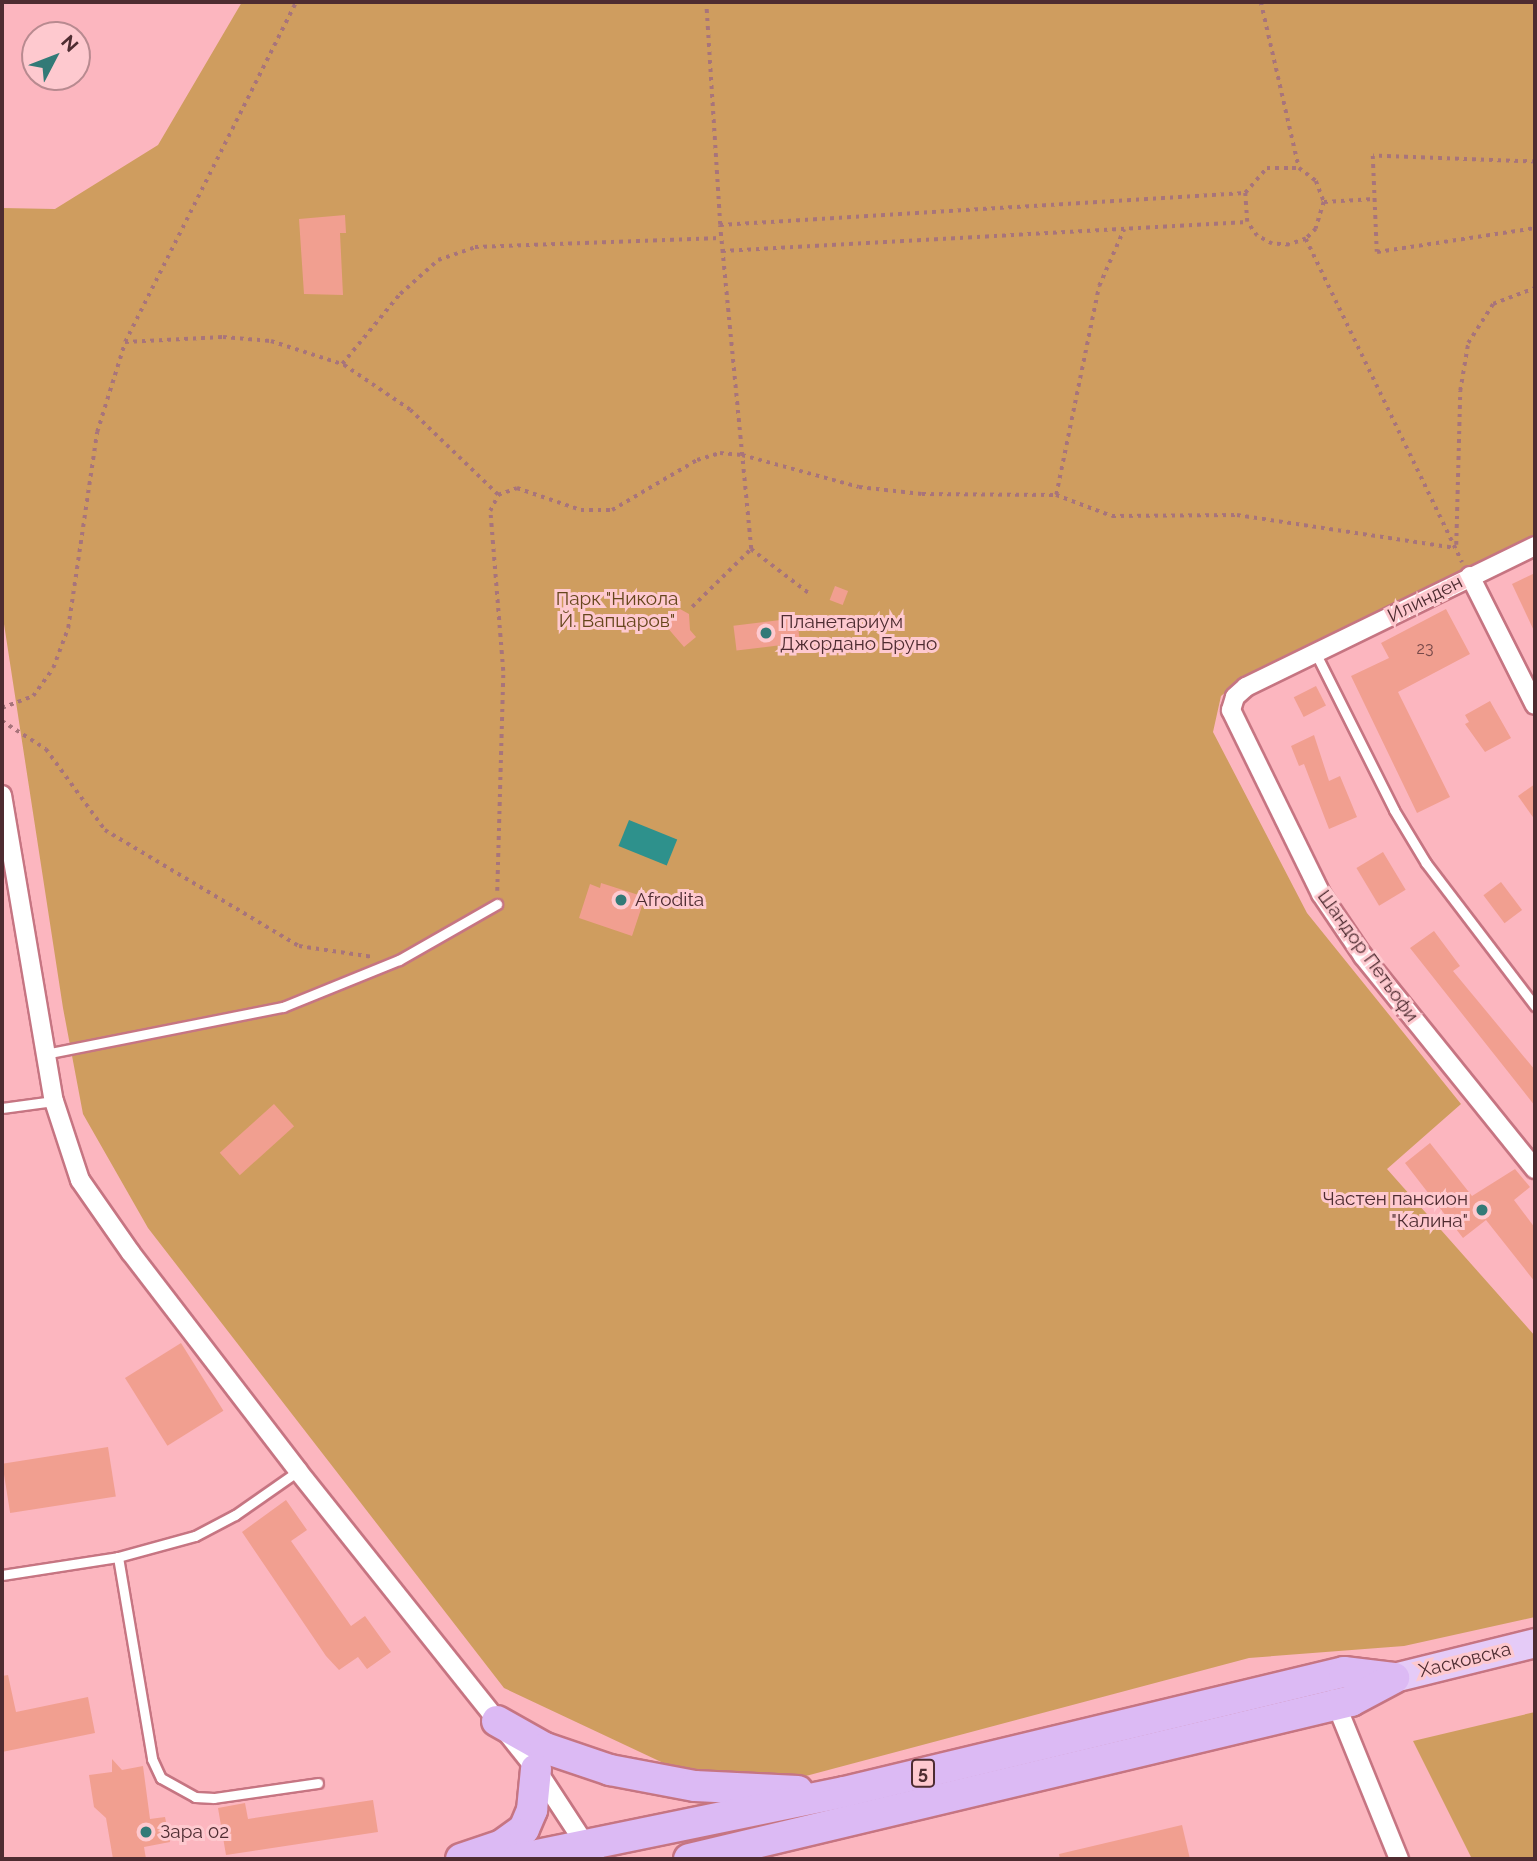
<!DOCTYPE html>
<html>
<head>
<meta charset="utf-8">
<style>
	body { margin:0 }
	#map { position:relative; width:1537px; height:1861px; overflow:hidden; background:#fcb6bf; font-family:Raleway,sans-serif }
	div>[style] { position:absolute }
	.green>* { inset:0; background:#cf9d5f }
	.water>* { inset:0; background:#2e918c; transform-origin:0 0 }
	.building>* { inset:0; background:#f19f90; transform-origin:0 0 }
	.path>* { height:3.5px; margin-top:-1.75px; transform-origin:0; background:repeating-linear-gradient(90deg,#a8747b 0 3.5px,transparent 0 8.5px) }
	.roads { filter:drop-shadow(2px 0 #c67582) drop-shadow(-2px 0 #c67582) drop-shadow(0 2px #c67582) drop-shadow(0 -2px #c67582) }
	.service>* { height:9px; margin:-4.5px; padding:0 4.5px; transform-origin:4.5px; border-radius:4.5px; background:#fff }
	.minor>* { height:18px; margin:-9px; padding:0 9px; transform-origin:9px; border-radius:9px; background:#fff }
	.primary>* { height:28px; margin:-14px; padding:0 14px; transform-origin:14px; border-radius:14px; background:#e5cbf7 }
	.trunk>* { height:30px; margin:-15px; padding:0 15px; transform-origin:15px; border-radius:15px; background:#dcbaf4 }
	.dots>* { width:19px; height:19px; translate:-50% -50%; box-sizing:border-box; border:4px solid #fec9cf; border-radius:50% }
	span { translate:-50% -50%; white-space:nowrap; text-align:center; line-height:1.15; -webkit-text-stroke:6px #fec9cf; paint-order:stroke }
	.number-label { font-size:16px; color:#774949 }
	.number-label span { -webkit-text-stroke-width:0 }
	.shield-label span { padding:2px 5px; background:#fec9cf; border:2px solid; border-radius:5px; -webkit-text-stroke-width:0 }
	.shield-label { font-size:18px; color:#4e2c31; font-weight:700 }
	.park-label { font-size:19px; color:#66461c }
	.street-label { font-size:19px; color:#4e2c31 }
	.poi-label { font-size:19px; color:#4e2c31 }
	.left { translate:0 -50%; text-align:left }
	.right { translate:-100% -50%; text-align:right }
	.frame { position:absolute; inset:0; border:4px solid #4e2c31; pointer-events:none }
	.north { position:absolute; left:21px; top:21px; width:70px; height:70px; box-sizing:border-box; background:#fec9cf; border:2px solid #b88a90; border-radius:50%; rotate:48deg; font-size:19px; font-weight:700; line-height:28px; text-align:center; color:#4e2c31 }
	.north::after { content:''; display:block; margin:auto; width:24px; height:32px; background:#327a77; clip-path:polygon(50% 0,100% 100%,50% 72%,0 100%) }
</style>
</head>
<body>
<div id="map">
	<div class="green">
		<div style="clip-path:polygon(242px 2px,1535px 2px,1535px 534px,1244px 677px,1221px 696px,1213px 732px,1307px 913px,1461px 1104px,1387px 1169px,1535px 1336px,1535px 1617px,1404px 1646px,1249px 1658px,802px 1777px,674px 1768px,504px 1688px,148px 1228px,83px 1114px,63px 1008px,2px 611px,2px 208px,55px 209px,158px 145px)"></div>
		<div style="clip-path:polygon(1535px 1712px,1535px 1859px,1472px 1859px,1413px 1741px)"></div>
	</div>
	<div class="water">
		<div style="left:629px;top:820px;width:52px;height:28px;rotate:22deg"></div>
	</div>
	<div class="building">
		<div style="clip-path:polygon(345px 215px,346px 233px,340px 233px,343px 295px,304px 294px,299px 219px)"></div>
		<div style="clip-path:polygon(1535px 573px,1535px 633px,1512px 584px)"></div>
		<div style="left:835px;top:586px;width:14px;height:15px;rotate:21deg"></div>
		<div style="clip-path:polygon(680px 609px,689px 614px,690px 630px,696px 637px,684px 647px,666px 626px,667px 616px)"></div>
		<div style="clip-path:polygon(1446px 609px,1470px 654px,1398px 692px,1450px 797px,1417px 813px,1351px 676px,1389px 658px,1381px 643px)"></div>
		<div style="left:797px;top:618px;width:25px;height:64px;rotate:83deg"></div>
		<div style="left:1316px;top:686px;width:22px;height:25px;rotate:63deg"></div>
		<div style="clip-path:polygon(1490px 701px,1511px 738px,1485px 752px,1465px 724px,1469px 722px,1465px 715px)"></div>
		<div style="clip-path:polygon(1314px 735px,1329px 781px,1340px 776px,1357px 817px,1329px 829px,1304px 764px,1299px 766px,1291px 746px)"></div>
		<div style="clip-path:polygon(1535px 784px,1535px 820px,1518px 796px)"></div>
		<div style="left:1383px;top:852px;width:44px;height:31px;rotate:59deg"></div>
		<div style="left:1501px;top:882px;width:35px;height:22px;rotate:53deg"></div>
		<div style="clip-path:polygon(601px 883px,645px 897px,632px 936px,579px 918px,590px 884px,600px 888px)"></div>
		<div style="clip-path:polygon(1434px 931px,1460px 966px,1453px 971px,1535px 1070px,1535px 1106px,1410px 948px)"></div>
		<div style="left:274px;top:1104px;width:30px;height:73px;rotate:48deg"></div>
		<div style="clip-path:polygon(1430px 1143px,1472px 1196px,1515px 1169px,1530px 1187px,1514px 1200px,1535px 1228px,1535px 1282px,1486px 1220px,1463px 1238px,1405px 1163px)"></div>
		<div style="left:181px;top:1343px;width:80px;height:66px;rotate:58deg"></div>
		<div style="left:108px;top:1447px;width:50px;height:107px;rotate:81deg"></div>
		<div style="clip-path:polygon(286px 1500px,307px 1530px,291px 1541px,351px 1626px,365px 1616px,391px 1652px,367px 1669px,358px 1657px,339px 1670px,326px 1656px,242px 1532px)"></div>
		<div style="clip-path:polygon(8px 1675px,16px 1712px,88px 1697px,95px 1733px,2px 1752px,2px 1676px)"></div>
		<div style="clip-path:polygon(112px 1759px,122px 1770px,143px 1766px,150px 1819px,165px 1817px,170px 1842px,144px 1847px,146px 1859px,113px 1859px,106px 1818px,94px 1807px,89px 1775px,112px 1772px)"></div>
		<div style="clip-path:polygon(373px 1800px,378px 1832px,226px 1855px,218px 1808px,245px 1803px,248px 1819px)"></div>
		<div style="clip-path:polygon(1182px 1825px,1190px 1859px,1060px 1859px,1059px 1854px)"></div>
	</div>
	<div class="path">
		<div style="left:1261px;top:2px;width:170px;rotate:77.1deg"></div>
		<div style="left:1299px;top:168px;width:21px;rotate:37deg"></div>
		<div style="left:1316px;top:181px;width:22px;rotate:69deg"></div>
		<div style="left:1324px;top:202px;width:28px;rotate:107deg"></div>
		<div style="left:1316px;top:229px;width:14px;rotate:135deg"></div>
		<div style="left:1306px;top:239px;width:18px;rotate:161deg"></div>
		<div style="left:1289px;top:245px;width:17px;rotate:-177deg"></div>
		<div style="left:1272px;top:244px;width:17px;rotate:-152deg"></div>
		<div style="left:1257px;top:236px;width:17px;rotate:-126deg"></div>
		<div style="left:1247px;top:222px;width:29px;rotate:-94deg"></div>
		<div style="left:1245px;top:193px;width:33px;rotate:-49deg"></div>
		<div style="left:1267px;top:168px;width:32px"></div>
		<div style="left:1535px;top:162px;width:162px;rotate:-177.9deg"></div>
		<div style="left:1373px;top:156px;width:96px;rotate:87.6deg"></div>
		<div style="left:1377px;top:252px;width:160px;rotate:-8.6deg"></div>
		<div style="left:1324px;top:202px;width:50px;rotate:-3.4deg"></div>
		<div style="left:720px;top:225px;width:526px;rotate:-3.49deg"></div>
		<div style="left:1306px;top:239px;width:359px;rotate:64.2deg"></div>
		<div style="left:722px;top:251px;width:526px;rotate:-3.16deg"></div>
		<div style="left:125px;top:342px;width:98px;rotate:-2.9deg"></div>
		<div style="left:223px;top:337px;width:48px;rotate:4.8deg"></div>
		<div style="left:271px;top:341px;width:75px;rotate:17.9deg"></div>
		<div style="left:498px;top:495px;width:122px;rotate:-136deg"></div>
		<div style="left:410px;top:410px;width:82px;rotate:-145.9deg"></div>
		<div style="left:342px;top:364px;width:91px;rotate:-50.4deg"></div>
		<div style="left:400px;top:294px;width:51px;rotate:-41.8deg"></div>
		<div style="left:438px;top:260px;width:39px;rotate:-19deg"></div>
		<div style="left:475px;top:247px;width:246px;rotate:-2.1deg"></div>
		<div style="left:1056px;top:495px;width:213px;rotate:-78.4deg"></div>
		<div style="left:1099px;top:286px;width:62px;rotate:-66.3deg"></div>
		<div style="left:1456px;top:545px;width:154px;rotate:-88.5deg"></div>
		<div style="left:1460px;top:391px;width:49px;rotate:-80.5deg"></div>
		<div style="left:1468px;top:343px;width:46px;rotate:-57.3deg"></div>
		<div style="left:1493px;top:304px;width:45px;rotate:-20.9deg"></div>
		<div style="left:751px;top:549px;width:74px;rotate:37.3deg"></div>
		<div style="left:692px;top:607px;width:83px;rotate:-44.5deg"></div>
		<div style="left:751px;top:549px;width:325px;rotate:-95.5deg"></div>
		<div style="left:720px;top:225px;width:223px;rotate:-93.6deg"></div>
		<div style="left:2px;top:708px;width:33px;rotate:-21deg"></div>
		<div style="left:33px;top:696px;width:34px;rotate:-54deg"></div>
		<div style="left:53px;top:668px;width:43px;rotate:-69.4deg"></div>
		<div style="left:68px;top:628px;width:198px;rotate:-81.6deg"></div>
		<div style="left:97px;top:432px;width:94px;rotate:-72.7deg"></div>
		<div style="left:125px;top:342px;width:381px;rotate:-63.3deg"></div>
		<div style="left:2px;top:721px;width:52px;rotate:32.5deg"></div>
		<div style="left:46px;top:749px;width:100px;rotate:53.9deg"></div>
		<div style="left:105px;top:830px;width:226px;rotate:30.9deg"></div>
		<div style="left:299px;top:946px;width:75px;rotate:8.5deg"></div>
		<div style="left:497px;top:891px;width:220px;rotate:-88.4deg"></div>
		<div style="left:503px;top:671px;width:161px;rotate:-94.6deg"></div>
		<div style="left:490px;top:511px;width:18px;rotate:-63deg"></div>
		<div style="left:498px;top:495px;width:20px;rotate:-20deg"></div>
		<div style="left:517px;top:488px;width:68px;rotate:19deg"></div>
		<div style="left:581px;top:510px;width:31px"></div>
		<div style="left:612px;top:510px;width:99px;rotate:-30.5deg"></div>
		<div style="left:697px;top:460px;width:24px;rotate:-17deg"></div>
		<div style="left:720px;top:453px;width:22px;rotate:5deg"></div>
		<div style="left:742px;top:455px;width:121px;rotate:15.3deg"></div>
		<div style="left:859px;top:487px;width:63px;rotate:6.3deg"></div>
		<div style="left:922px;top:494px;width:134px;rotate:0.4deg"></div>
		<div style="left:1056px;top:495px;width:60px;rotate:20.6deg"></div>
		<div style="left:1112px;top:516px;width:125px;rotate:-0.5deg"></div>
		<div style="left:1237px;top:515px;width:221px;rotate:8.6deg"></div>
	</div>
	<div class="roads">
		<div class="service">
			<div style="left:1316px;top:654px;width:174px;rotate:63.4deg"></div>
			<div style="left:1394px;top:810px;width:62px;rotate:58.9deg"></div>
			<div style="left:1426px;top:863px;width:180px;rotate:52.7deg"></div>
			<div style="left:45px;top:1054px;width:243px;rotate:-11.2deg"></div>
			<div style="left:283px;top:1007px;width:125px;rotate:-22.1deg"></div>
			<div style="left:399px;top:960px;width:113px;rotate:-29.7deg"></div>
			<div style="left:2px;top:1108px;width:52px;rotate:-7.7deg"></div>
			<div style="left:118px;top:1557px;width:205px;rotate:80.4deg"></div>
			<div style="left:152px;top:1759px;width:21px;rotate:65deg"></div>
			<div style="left:161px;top:1778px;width:39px;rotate:29deg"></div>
			<div style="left:195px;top:1797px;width:19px;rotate:3deg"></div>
			<div style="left:214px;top:1798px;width:105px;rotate:-8.2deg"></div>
			<div style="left:2px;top:1575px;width:117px;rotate:-8.8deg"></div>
			<div style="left:118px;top:1557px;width:80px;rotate:-15.3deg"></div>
			<div style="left:195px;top:1536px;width:45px;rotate:-27.7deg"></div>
			<div style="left:235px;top:1515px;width:77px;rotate:-34.9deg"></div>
		</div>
		<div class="minor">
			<div style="left:1535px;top:546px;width:322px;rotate:154deg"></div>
			<div style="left:1246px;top:687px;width:15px;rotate:138deg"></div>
			<div style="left:1235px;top:697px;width:14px;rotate:107deg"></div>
			<div style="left:1231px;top:710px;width:205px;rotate:63.9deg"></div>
			<div style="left:1321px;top:894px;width:75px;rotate:55.9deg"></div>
			<div style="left:1363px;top:956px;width:274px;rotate:51.1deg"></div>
			<div style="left:1470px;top:576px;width:144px;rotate:63.3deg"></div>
			<div style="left:2px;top:795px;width:310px;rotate:80.4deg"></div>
			<div style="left:54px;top:1101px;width:83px;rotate:71.8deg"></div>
			<div style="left:80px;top:1180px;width:89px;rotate:55.1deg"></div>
			<div style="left:131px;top:1253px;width:275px;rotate:52.5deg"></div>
			<div style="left:298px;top:1471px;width:381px;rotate:51.4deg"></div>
			<div style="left:536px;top:1769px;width:108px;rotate:56.8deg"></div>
			<div style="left:1334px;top:1699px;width:173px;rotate:67.9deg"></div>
		</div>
		<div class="primary">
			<div style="left:1394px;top:1678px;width:145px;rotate:-13.9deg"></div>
		</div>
		<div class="trunk">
			<div style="left:497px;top:1721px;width:55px;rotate:29.4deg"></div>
			<div style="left:545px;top:1748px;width:69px;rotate:18.7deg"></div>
			<div style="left:610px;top:1770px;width:86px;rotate:10.7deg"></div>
			<div style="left:695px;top:1786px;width:103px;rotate:2.8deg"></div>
			<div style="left:461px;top:1859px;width:43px;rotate:-18.9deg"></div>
			<div style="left:502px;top:1845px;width:27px;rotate:-36deg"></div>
			<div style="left:524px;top:1829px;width:21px;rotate:-67deg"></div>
			<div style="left:532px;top:1810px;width:41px;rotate:-84.4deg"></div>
			<div style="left:518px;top:1859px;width:333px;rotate:-11.6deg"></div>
			<div style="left:844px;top:1792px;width:514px;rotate:-13.5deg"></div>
			<div style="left:1344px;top:1672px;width:50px;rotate:6.8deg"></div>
			<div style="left:689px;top:1859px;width:681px;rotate:-13.42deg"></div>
			<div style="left:1351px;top:1701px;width:49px;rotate:-28.1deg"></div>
		</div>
	</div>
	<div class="dots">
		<div style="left:766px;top:633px;background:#327a77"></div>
		<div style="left:621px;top:900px;background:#327a77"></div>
		<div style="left:1482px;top:1210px;background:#327a77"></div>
		<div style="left:146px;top:1832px;background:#327a77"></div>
	</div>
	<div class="number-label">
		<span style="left:1425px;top:649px">23</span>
	</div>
	<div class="shield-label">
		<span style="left:923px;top:1773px">5</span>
	</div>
	<div class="park-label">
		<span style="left:617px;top:610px">Парк "Никола<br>Й. Вапцаров"</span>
	</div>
	<div class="street-label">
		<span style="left:1425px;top:599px;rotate:-27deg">Илинден</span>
		<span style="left:1368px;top:956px;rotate:54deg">Шандор Петьофи</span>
		<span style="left:1465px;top:1660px;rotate:-14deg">Хасковска</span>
	</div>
	<div class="poi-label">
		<span class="left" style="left:780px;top:633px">Планетариум<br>Джордано Бруно</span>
		<span class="left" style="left:635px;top:900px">Afrodita</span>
		<span class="right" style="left:1468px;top:1210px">Частен пансион<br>"Калина"</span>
		<span class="left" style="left:160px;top:1832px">Зара 02</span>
	</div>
	<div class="frame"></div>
	<div class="north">N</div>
</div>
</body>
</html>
